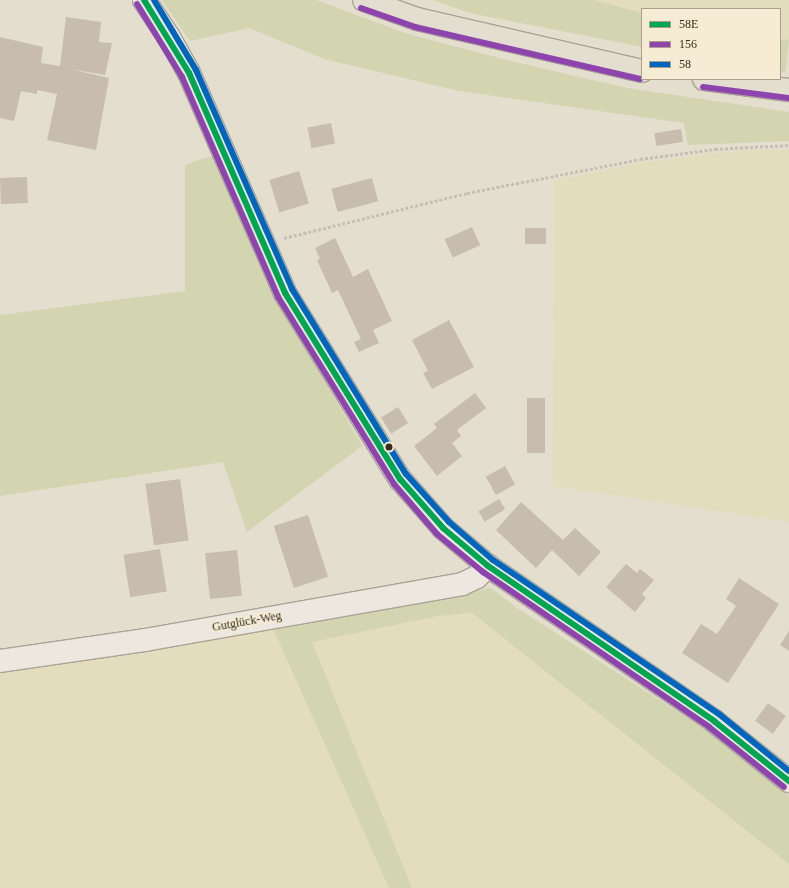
<!DOCTYPE html>
<html>
<head>
<meta charset="utf-8">
<style>
	body { margin:0 }
	#map { position:relative; width:789px; height:888px; overflow:hidden; background:#e4dece; font-family:"Times New Roman",serif }
	div>[style] { position:absolute }
	.farmland>* { inset:0; background:#e3ddbe }
	.green>* { inset:0; background:#d3d4b0; transform-origin:0 0 }
	.building>* { inset:0; background:#c8bcaf; transform-origin:0 0 }
	.path>* { height:2.5px; margin-top:-1.25px; transform-origin:0; background:repeating-linear-gradient(90deg,#c5bfb6 0 3px,transparent 0 5px) }
	.roads { filter:drop-shadow(1px 0 #a9a396) drop-shadow(-1px 0 #a9a396) drop-shadow(0 1px #a9a396) drop-shadow(0 -1px #a9a396) }
	.minor>* { height:22px; margin:-11px; padding:0 11px; transform-origin:11px; border-radius:11px; background:#ece8df }
	.major>* { height:22px; margin:-11px; padding:0 11px; transform-origin:11px; border-radius:11px; background:#e4ded1 }
	.bus-1>* { height:6px; margin:-3px; padding:0 3px; transform-origin:3px; border-radius:3px; background:#00a651 }
	.bus-2>* { height:6px; margin:-3px; padding:0 3px; transform-origin:3px; border-radius:3px; background:#8e44ad }
	.bus-3>* { height:6px; margin:-3px; padding:0 3px; transform-origin:3px; border-radius:3px; background:#0065bd }
	.dots>* { width:11px; height:11px; translate:-50% -50%; box-sizing:border-box; border:2px solid #f5ecd3; border-radius:50% }
	span { translate:-50% -50%; white-space:nowrap; text-align:center; line-height:1.15; -webkit-text-stroke:3px #f5ecd3; paint-order:stroke }
	.street-label { font-size:12px; color:#382b1e }
	.legend { position:absolute; left:641px; top:8px; width:140px; height:72px; box-sizing:border-box; background:#f5ecd3; border:1px solid #a99f8b; margin:0; padding:5px 7px; list-style:none; font-size:12px; color:#382b1e }
	.legend li { display:flex; align-items:center; gap:8px; height:20px }
	.legend b { width:20px; border:1px solid #a99f8b }
</style>
</head>
<body>
<div id="map">
	<div class="farmland">
		<div style="clip-path:polygon(594px 0,789px 0,789px 40px,780px 39px,780px 9px,642px 9px,642px 13px)"></div>
		<div style="clip-path:polygon(770px 149px,789px 150px,789px 522px,553px 486px,554px 181px,640px 163px,714px 153px)"></div>
		<div style="clip-path:polygon(472px 613px,789px 864px,789px 888px,412px 888px,311px 641px,438px 616px)"></div>
		<div style="clip-path:polygon(271px 624px,389px 888px,0 888px,0 666px)"></div>
	</div>
	<div class="green">
		<div style="clip-path:polygon(162px 0,316px 0,408px 34px,515px 62px,627px 88px,789px 112px,789px 141px,688px 145px,684px 123px,459px 91px,324px 59px,249px 28px,190px 41px)"></div>
		<div style="clip-path:polygon(433px 0,594px 0,642px 13px,642px 47px,470px 13px)"></div>
		<div style="left:780px;top:39px;width:9px;height:32px;rotate:6deg"></div>
		<div style="clip-path:polygon(214px 155px,274px 292px,362px 446px,247px 532px,223px 462px,0 496px,0 315px,185px 291px,185px 165px)"></div>
		<div style="clip-path:polygon(491px 588px,517px 608px,704px 729px,789px 796px,789px 864px,472px 613px,438px 616px,312px 642px,412px 888px,389px 888px,271px 624px)"></div>
	</div>
	<div class="building">
		<div style="clip-path:polygon(66px 17px,101px 22px,99px 42px,112px 43px,105px 75px,70px 69px,109px 78px,96px 150px,47px 140px,57px 94px,37px 90px,37px 94px,21px 91px,14px 121px,0 118px,0 37px,43px 47px,41px 63px,60px 66px)"></div>
		<div style="left:331px;top:123px;width:21px;height:24px;rotate:79deg"></div>
		<div style="left:681px;top:129px;width:13px;height:27px;rotate:81deg"></div>
		<div style="left:299px;top:171px;width:34px;height:31px;rotate:73deg"></div>
		<div style="left:27px;top:177px;width:26px;height:27px;rotate:88deg"></div>
		<div style="left:372px;top:178px;width:24px;height:42px;rotate:75deg"></div>
		<div style="left:472px;top:227px;width:20px;height:30px;rotate:66deg"></div>
		<div style="left:546px;top:228px;width:16px;height:21px;rotate:90deg"></div>
		<div style="clip-path:polygon(335px 238px,353px 277px,368px 269px,392px 321px,373px 330px,379px 343px,359px 352px,354px 342px,361px 339px,338px 290px,332px 293px,317px 260px,320px 259px,315px 248px)"></div>
		<div style="clip-path:polygon(449px 320px,474px 367px,432px 389px,423px 373px,428px 371px,412px 340px)"></div>
		<div style="clip-path:polygon(475px 393px,486px 408px,457px 430px,461px 436px,452px 443px,462px 456px,437px 476px,414px 446px,437px 428px,434px 424px)"></div>
		<div style="left:527px;top:398px;width:18px;height:55px"></div>
		<div style="left:398px;top:407px;width:19px;height:20px;rotate:58deg"></div>
		<div style="left:505px;top:466px;width:21px;height:22px;rotate:61deg"></div>
		<div style="left:180px;top:479px;width:62px;height:35px;rotate:82deg"></div>
		<div style="left:499px;top:499px;width:12px;height:24px;rotate:59deg"></div>
		<div style="clip-path:polygon(521px 502px,563px 540px,575px 528px,601px 552px,579px 576px,552px 550px,536px 568px,496px 530px)"></div>
		<div style="left:308px;top:515px;width:65px;height:36px;rotate:72deg"></div>
		<div style="left:160px;top:549px;width:43px;height:37px;rotate:81deg"></div>
		<div style="left:237px;top:550px;width:46px;height:32px;rotate:84deg"></div>
		<div style="clip-path:polygon(626px 564px,637px 573px,640px 569px,654px 580px,642px 594px,646px 598px,635px 612px,606px 587px)"></div>
		<div style="clip-path:polygon(739px 578px,779px 604px,728px 683px,682px 653px,701px 624px,717px 634px,736px 606px,726px 599px)"></div>
		<div style="clip-path:polygon(789px 631px,789px 651px,780px 645px)"></div>
		<div style="left:768px;top:703px;width:22px;height:22px;rotate:36deg"></div>
	</div>
	<div class="path">
		<div style="left:284px;top:238px;width:188px;rotate:-13.8deg"></div>
		<div style="left:467px;top:193px;width:176px;rotate:-11.1deg"></div>
		<div style="left:640px;top:159px;width:76px;rotate:-7.6deg"></div>
		<div style="left:715px;top:149px;width:74px;rotate:-3.1deg"></div>
	</div>
	<div class="roads">
		<div class="minor">
			<div style="left:144px;top:0;width:45px;rotate:56deg"></div>
			<div style="left:169px;top:37px;width:41px;rotate:60.9deg"></div>
			<div style="left:189px;top:73px;width:240px;rotate:66.4deg"></div>
			<div style="left:285px;top:293px;width:219px;rotate:58.3deg"></div>
			<div style="left:400px;top:479px;width:65px;rotate:48.7deg"></div>
			<div style="left:443px;top:528px;width:59px;rotate:40.2deg"></div>
			<div style="left:488px;top:566px;width:274px;rotate:34.4deg"></div>
			<div style="left:714px;top:721px;width:96px;rotate:38.7deg"></div>
			<div style="left:0;top:661px;width:147px;rotate:-8.2deg"></div>
			<div style="left:145px;top:640px;width:322px;rotate:-10deg"></div>
			<div style="left:462px;top:584px;width:17px;rotate:-25deg"></div>
			<div style="left:477px;top:577px;width:16px;rotate:-45deg"></div>
		</div>
		<div class="major">
			<div style="left:364px;top:0;width:56px;rotate:19.7deg"></div>
			<div style="left:417px;top:19px;width:231px;rotate:13deg"></div>
			<div style="left:704px;top:79px;width:86px;rotate:7.4deg"></div>
		</div>
	</div>
	<div class="bus-1">
		<div style="left:144px;top:0;width:86px;rotate:58.3deg"></div>
		<div style="left:189px;top:73px;width:240px;rotate:66.4deg"></div>
		<div style="left:285px;top:293px;width:219px;rotate:58.3deg"></div>
		<div style="left:400px;top:479px;width:65px;rotate:48.7deg"></div>
		<div style="left:443px;top:528px;width:59px;rotate:40.2deg"></div>
		<div style="left:488px;top:566px;width:274px;rotate:34.4deg"></div>
		<div style="left:714px;top:721px;width:96px;rotate:38.7deg"></div>
	</div>
	<div class="bus-2">
		<div style="left:137px;top:4px;width:86px;rotate:58.3deg"></div>
		<div style="left:182px;top:77px;width:240px;rotate:66.4deg"></div>
		<div style="left:278px;top:297px;width:220px;rotate:58.2deg"></div>
		<div style="left:394px;top:484px;width:66px;rotate:49.3deg"></div>
		<div style="left:437px;top:534px;width:60px;rotate:39.6deg"></div>
		<div style="left:483px;top:572px;width:274px;rotate:34.4deg"></div>
		<div style="left:709px;top:727px;width:96px;rotate:38.7deg"></div>
		<div style="left:361px;top:8px;width:57px;rotate:19.4deg"></div>
		<div style="left:415px;top:27px;width:231px;rotate:13deg"></div>
		<div style="left:703px;top:87px;width:86px;rotate:7.4deg"></div>
	</div>
	<div class="bus-3">
		<div style="left:154px;top:0;width:82px;rotate:59deg"></div>
		<div style="left:196px;top:70px;width:239px;rotate:66.3deg"></div>
		<div style="left:292px;top:289px;width:217px;rotate:58.4deg"></div>
		<div style="left:406px;top:474px;width:64px;rotate:48.1deg"></div>
		<div style="left:449px;top:522px;width:58px;rotate:40.8deg"></div>
		<div style="left:493px;top:560px;width:273px;rotate:34.3deg"></div>
		<div style="left:719px;top:714px;width:90px;rotate:39.2deg"></div>
	</div>
	<div class="dots">
		<div style="left:389px;top:447px;background:#382b1e"></div>
	</div>
	<div class="street-label">
		<span style="left:247px;top:622px;rotate:-10deg">Gutglück-Weg</span>
	</div>
	<ul class="legend">
	<li><b style="height:5px;background:#00a651"></b>58E</li>
	<li><b style="height:5px;background:#8e44ad"></b>156</li>
	<li><b style="height:5px;background:#0065bd"></b>58</li>
	</ul>
</div>
</body>
</html>
